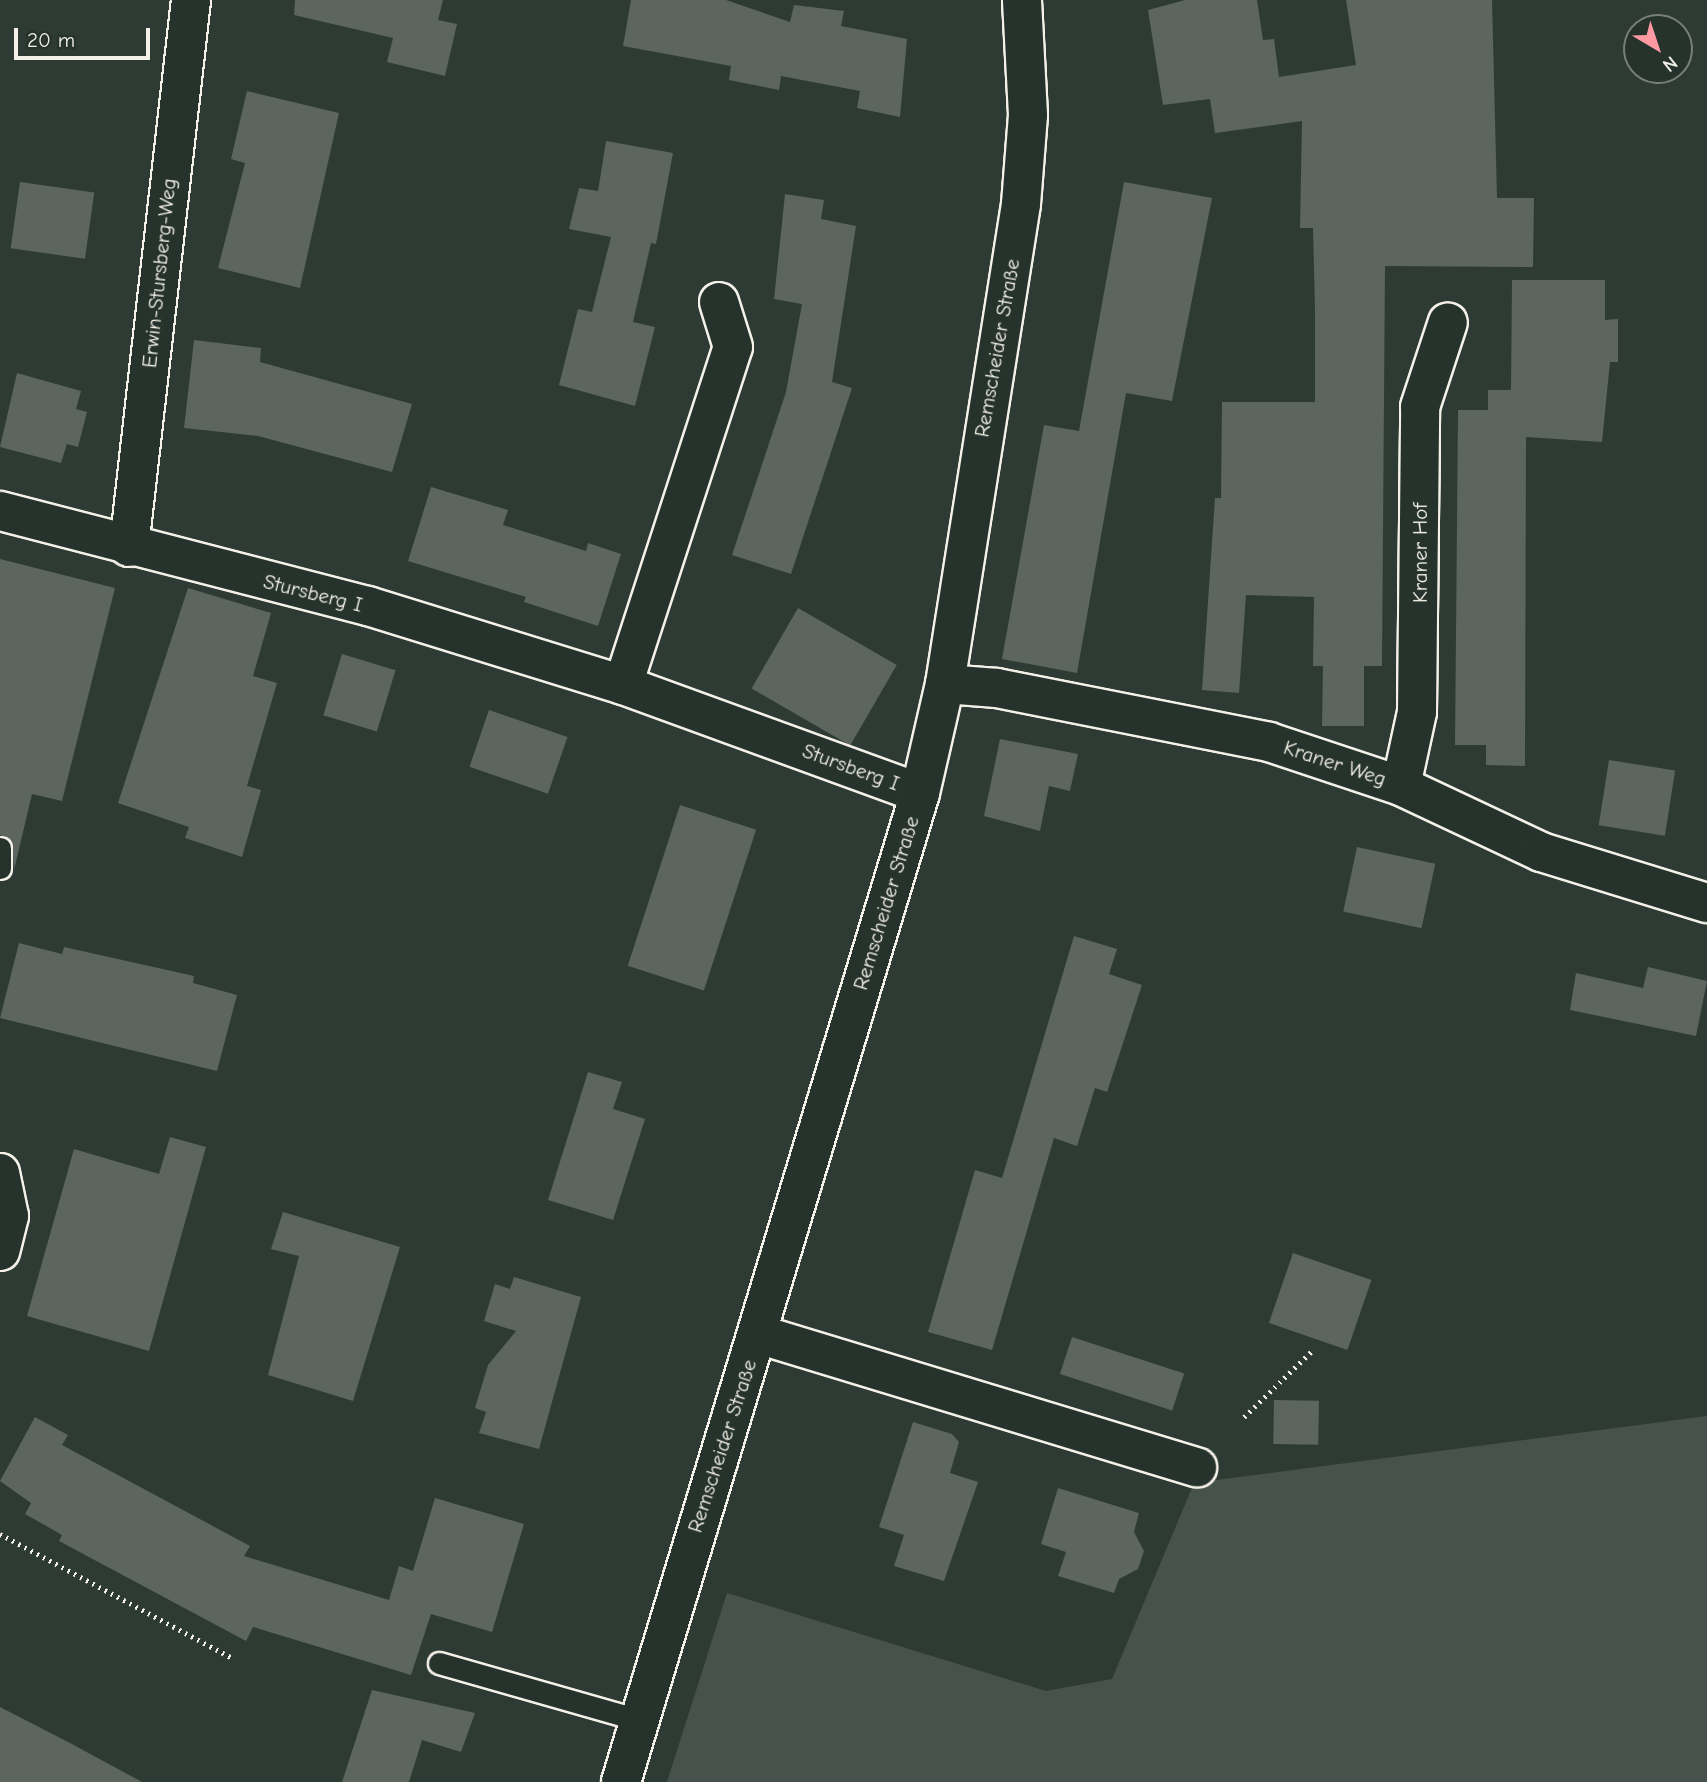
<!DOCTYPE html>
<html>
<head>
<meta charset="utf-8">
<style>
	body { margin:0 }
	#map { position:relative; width:1707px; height:1782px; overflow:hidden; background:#2e3b34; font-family:"Comic Neue",sans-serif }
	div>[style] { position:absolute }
	.green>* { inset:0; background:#48524c }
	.building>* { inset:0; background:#5c655e; transform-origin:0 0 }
	.path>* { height:4.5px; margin-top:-2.25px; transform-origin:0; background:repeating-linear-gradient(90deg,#f4f1e8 0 2px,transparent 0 7px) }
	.roads { filter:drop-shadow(2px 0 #f4f1e8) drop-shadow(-2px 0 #f4f1e8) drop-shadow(0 2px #f4f1e8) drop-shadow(0 -2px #f4f1e8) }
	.lane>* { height:21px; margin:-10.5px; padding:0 10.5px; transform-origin:10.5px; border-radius:10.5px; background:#26332d }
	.street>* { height:38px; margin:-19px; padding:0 19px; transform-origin:19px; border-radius:19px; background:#26332d }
	.secondary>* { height:38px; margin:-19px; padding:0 19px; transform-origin:19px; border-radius:19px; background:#26332d }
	span { translate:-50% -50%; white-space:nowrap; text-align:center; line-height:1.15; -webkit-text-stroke:5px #26332d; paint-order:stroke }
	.street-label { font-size:21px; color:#f4f1e8 }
	.north { position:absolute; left:1623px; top:14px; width:70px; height:70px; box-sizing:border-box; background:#26332d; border:2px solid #787f78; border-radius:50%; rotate:141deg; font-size:19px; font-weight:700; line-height:28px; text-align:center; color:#f4f1e8 }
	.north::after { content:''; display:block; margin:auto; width:24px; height:32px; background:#ff9aa2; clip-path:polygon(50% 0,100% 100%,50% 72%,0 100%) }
	.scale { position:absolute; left:14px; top:28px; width:136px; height:32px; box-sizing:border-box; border:4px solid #f4f1e8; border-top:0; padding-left:9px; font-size:21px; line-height:24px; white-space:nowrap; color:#f4f1e8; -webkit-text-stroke:5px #26332d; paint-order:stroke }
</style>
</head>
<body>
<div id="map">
	<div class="green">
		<div style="clip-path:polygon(1707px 1416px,1707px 1782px,667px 1782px,727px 1593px,1046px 1691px,1112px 1679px,1194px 1483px)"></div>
	</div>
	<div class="building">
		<div style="clip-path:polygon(295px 0,443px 0,438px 20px,457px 24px,445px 76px,387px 62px,393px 38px,294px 15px)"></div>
		<div style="clip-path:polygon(631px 0,726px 0,790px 22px,794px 5px,844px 11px,841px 26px,907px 39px,900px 117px,857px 108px,860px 91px,781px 76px,779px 90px,729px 80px,731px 66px,623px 46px)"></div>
		<div style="clip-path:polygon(1185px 0,1257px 0,1263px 40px,1274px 39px,1279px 77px,1356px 65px,1346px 0,1492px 0,1497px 198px,1534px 198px,1533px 267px,1385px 266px,1382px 666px,1364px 666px,1364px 726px,1322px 726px,1323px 666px,1313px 666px,1314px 597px,1246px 595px,1239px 693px,1202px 690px,1215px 498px,1221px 498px,1222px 402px,1315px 402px,1315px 311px,1313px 228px,1300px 228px,1302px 121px,1215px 133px,1210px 99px,1163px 105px,1148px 10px)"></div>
		<div style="clip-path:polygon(247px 91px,339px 113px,300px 288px,218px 268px,245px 163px,231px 159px)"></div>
		<div style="clip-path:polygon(606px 141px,673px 153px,656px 244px,651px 243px,633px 322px,655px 327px,635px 406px,559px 385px,578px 309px,592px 312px,611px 237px,569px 229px,579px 188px,598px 191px)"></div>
		<div style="left:20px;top:182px;width:75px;height:67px;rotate:8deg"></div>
		<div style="clip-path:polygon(1124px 182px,1212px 198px,1172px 401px,1126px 393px,1077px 673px,1002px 659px,1044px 425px,1079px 431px)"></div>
		<div style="clip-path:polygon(785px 194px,824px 200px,821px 219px,856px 226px,832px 382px,852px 388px,791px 574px,732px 555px,786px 392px,802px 304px,774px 299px)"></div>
		<div style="clip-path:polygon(1512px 280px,1605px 280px,1605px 320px,1618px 319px,1618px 362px,1610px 362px,1602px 442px,1526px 437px,1525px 766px,1486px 765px,1486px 745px,1455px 745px,1458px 410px,1488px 410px,1488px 390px,1511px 390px)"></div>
		<div style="clip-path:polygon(194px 340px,261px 348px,260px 362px,412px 404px,392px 472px,258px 436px,184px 428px)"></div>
		<div style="clip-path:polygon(17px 373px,81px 391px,76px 409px,87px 412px,78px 447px,67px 444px,61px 463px,0 447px)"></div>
		<div style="clip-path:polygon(431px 487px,508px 510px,503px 525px,586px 551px,588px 543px,621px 554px,598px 626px,524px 602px,526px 597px,408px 561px)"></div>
		<div style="clip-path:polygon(0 559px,115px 588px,62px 801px,32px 794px,14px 870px,12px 842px,0 835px)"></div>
		<div style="clip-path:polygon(188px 588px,271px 613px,253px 676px,277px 683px,247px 786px,261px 790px,242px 857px,185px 838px,189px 827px,118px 803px)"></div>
		<div style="left:798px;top:608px;width:114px;height:93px;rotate:30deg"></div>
		<div style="left:342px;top:654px;width:56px;height:64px;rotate:17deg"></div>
		<div style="left:489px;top:710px;width:83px;height:60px;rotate:19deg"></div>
		<div style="clip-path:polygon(1000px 739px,1078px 754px,1070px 791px,1049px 786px,1040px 831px,984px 816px)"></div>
		<div style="left:1609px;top:760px;width:67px;height:66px;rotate:9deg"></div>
		<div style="left:680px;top:805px;width:80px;height:169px;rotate:18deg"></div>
		<div style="left:1357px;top:847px;width:80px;height:66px;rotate:12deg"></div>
		<div style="clip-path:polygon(1074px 936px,1117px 949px,1109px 974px,1142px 985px,1107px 1092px,1095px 1088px,1077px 1146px,1054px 1138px,992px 1350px,928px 1332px,975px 1170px,1002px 1178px)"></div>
		<div style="clip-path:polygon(19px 943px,62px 954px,64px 947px,194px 976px,193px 983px,237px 995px,217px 1071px,0 1018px)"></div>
		<div style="clip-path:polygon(1648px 967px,1707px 981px,1696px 1036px,1570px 1010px,1576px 973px,1643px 988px)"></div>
		<div style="clip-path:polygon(588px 1072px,622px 1082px,613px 1109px,645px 1119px,613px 1220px,548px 1200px)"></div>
		<div style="clip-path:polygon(170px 1137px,206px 1147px,149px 1351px,27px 1316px,74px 1149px,159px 1174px)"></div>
		<div style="clip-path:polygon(283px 1212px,400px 1247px,353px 1401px,268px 1375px,299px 1256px,271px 1249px)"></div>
		<div style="left:1293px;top:1253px;width:83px;height:74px;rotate:19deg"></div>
		<div style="clip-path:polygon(514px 1277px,581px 1297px,539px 1449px,479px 1433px,486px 1412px,475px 1408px,488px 1365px,516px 1331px,484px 1321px,495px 1284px,510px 1289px)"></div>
		<div style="left:1072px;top:1337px;width:118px;height:39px;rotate:18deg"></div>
		<div style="left:1274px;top:1400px;width:45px;height:44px;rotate:1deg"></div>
		<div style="clip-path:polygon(35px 1417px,68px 1435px,62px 1445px,250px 1546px,244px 1556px,389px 1600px,399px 1566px,413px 1571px,435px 1498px,524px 1524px,492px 1632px,431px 1614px,411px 1675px,253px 1627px,246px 1641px,59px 1541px,62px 1535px,25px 1514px,31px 1503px,0 1481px)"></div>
		<div style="clip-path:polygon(913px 1422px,952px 1434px,959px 1442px,950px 1473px,978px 1482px,944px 1581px,894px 1566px,904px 1535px,879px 1527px)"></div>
		<div style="clip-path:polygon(1058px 1488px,1139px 1513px,1134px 1532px,1144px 1551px,1138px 1569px,1119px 1579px,1114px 1593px,1058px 1576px,1066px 1552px,1041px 1544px)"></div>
		<div style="clip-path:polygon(372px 1690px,475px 1713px,461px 1752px,422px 1740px,409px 1782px,342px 1782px)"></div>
		<div style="clip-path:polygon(0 1707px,70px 1743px,142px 1782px,0 1782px)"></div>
	</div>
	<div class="path">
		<div style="left:1244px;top:1417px;width:98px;rotate:-44.2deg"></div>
		<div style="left:0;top:1534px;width:265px;rotate:28.1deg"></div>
	</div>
	<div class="roads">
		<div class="lane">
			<div style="left:0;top:848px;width:20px;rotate:90deg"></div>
			<div style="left:439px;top:1663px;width:208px;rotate:15.9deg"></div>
		</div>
		<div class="street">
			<div style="left:0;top:511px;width:380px;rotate:14.5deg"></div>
			<div style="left:368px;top:606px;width:267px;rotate:17.2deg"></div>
			<div style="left:623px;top:685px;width:316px;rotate:20deg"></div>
			<div style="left:129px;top:547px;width:551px;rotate:-83.53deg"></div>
			<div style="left:945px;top:684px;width:52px;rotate:4.4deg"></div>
			<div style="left:997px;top:688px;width:277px;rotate:11.2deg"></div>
			<div style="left:1269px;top:742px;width:139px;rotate:18.4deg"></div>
			<div style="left:1401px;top:786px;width:155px;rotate:25.2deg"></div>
			<div style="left:1541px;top:852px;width:174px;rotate:17.1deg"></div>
			<div style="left:623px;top:685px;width:355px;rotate:-72deg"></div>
			<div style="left:733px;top:347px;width:47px;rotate:-107.3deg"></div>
			<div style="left:1401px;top:786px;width:76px;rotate:-77.8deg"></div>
			<div style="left:1417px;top:712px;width:305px;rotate:-89.4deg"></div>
			<div style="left:1420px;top:407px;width:89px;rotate:-71.8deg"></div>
			<div style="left:0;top:1173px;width:44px;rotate:78.2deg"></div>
			<div style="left:9px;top:1216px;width:36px;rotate:104deg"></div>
			<div style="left:758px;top:1334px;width:459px;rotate:16.9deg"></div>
		</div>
		<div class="secondary">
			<div style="left:621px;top:1782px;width:1033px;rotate:-73.18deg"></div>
			<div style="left:920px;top:793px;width:112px;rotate:-77.1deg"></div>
			<div style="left:945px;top:684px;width:486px;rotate:-81deg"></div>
			<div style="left:1021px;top:204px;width:89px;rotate:-85.5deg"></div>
			<div style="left:1028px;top:115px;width:115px;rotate:-93deg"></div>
		</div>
	</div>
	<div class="street-label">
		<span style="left:159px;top:273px;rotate:-84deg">Erwin-Stursberg-Weg</span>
		<span style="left:997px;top:348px;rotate:-80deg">Remscheider Straße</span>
		<span style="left:1420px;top:553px;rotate:-90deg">Kraner Hof</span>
		<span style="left:313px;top:593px;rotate:14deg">Stursberg I</span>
		<span style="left:1335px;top:763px;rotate:18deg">Kraner Weg</span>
		<span style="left:851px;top:767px;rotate:20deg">Stursberg I</span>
		<span style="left:886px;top:903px;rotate:-73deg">Remscheider Straße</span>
		<span style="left:722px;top:1446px;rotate:-72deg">Remscheider Straße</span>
	</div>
	<div class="north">N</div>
	<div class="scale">20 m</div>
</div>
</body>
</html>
